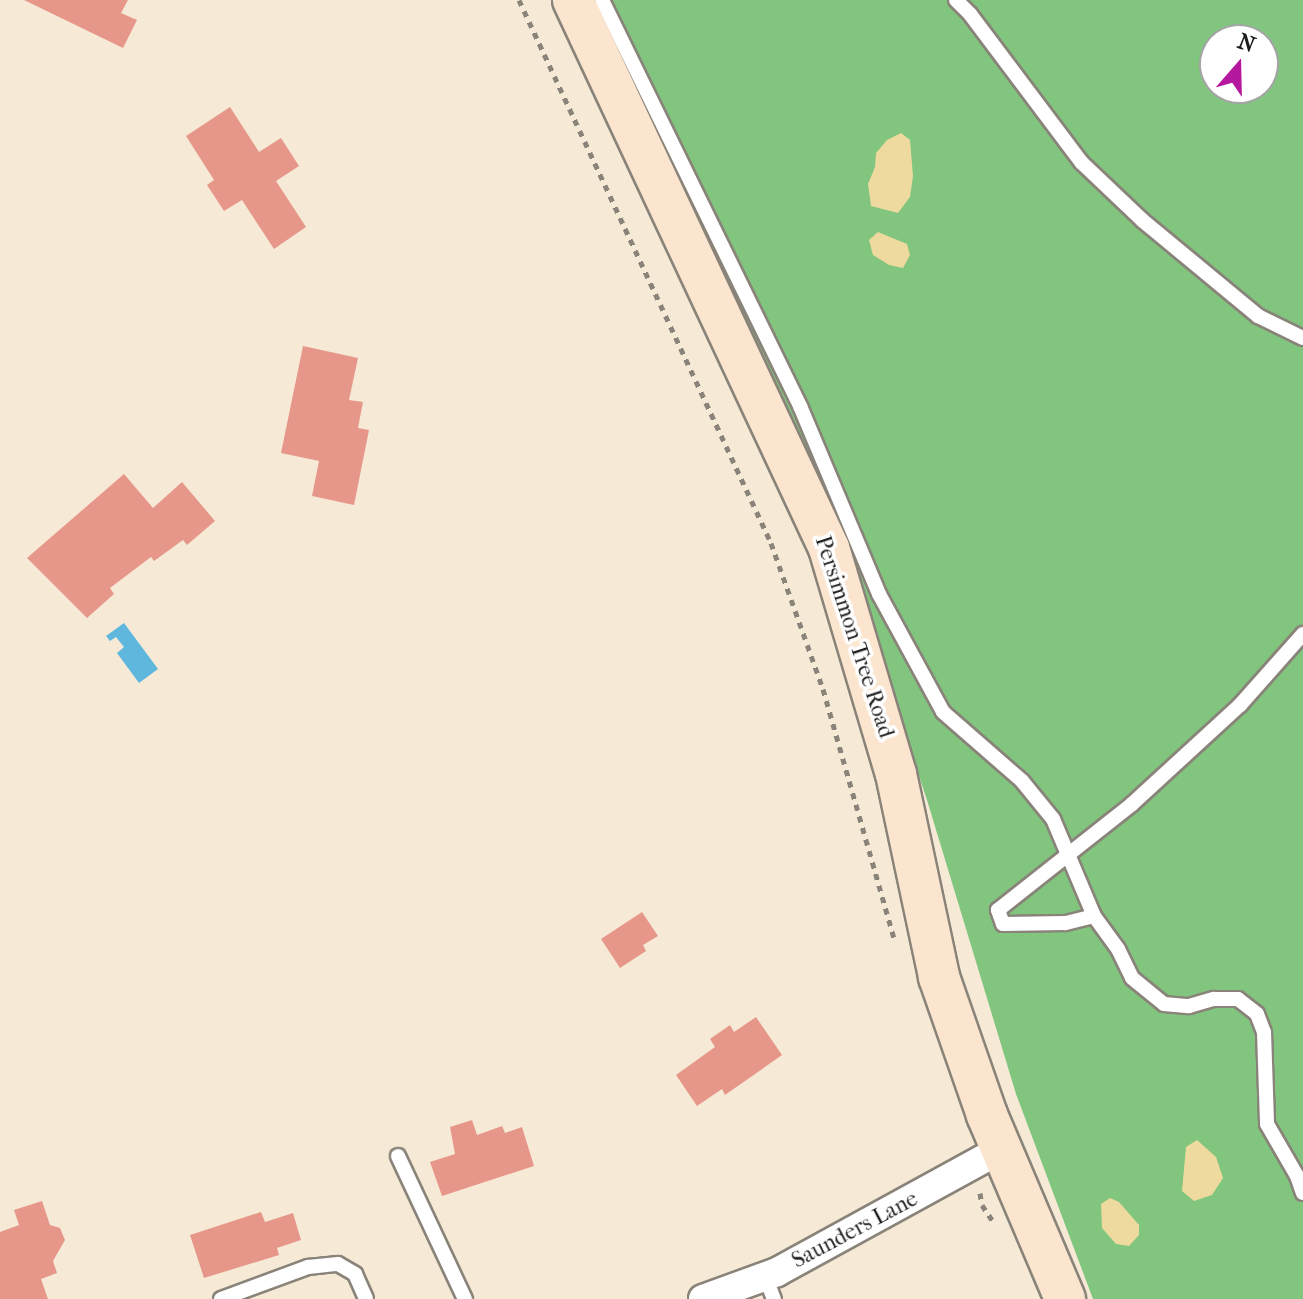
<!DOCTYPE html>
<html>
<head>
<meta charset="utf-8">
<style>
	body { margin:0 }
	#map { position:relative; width:1303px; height:1299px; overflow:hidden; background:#f6ead6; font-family:"IM FELL French Canon",serif }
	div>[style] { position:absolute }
	.green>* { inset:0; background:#81c57f }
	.sand>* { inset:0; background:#eeda9e }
	.water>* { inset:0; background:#60b7dd }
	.building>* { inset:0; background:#e7978a }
	.path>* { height:5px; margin-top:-2.5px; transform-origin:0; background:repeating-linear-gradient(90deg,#898379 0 6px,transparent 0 12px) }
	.roads { filter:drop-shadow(2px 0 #898379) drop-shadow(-2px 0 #898379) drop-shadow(0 2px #898379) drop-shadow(0 -2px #898379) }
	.service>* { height:14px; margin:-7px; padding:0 7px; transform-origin:7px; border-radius:7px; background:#fff }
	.minor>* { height:28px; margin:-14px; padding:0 14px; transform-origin:14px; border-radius:14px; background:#fff }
	.secondary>* { height:40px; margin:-20px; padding:0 20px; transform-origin:20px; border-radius:20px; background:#fbe5cf }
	span { translate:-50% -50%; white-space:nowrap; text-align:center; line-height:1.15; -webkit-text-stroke:7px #fff; paint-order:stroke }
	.street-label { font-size:22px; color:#1c1c1c }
	.north { position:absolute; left:1199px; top:24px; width:80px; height:80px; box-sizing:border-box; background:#fff; border:2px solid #a4a4a4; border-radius:50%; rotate:20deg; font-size:22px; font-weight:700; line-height:32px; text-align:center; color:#1c1c1c }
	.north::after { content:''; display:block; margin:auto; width:28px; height:36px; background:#b5179e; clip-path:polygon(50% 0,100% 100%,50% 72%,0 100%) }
</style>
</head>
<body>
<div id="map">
	<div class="green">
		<div style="clip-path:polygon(evenodd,588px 0,1303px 0,1303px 1299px,1093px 1299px,1016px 1094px,927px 800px,838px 531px,588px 0,1215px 40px,1263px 40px,1263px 88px,1215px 88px,1215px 40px)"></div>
	</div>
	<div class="sand">
		<div style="clip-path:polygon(901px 133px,910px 140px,913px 176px,910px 197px,898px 213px,871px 206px,868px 184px,875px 167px,876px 153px,887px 140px)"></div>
		<div style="clip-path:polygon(878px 232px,907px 244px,910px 255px,903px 268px,889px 265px,873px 255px,869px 240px)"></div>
		<div style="clip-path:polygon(1197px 1140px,1216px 1157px,1223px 1178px,1212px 1195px,1194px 1201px,1182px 1191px,1186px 1147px)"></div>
		<div style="clip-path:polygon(1110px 1198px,1119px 1202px,1139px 1225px,1139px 1235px,1129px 1246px,1116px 1244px,1102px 1228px,1101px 1204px)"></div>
	</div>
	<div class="water">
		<div style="clip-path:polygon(124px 623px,158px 669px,139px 683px,117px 653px,124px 647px,116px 637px,110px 641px,106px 636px)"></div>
	</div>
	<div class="building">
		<div style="clip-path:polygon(24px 0,128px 0,121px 13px,137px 20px,123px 48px)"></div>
		<div style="clip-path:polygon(230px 107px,259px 152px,281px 138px,299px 166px,276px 181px,306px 227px,274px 249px,242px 200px,224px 211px,207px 185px,214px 180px,186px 136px)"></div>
		<div style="clip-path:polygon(303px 346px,358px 358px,349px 400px,363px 402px,358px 428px,369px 430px,354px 505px,312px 496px,319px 461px,281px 453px)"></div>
		<div style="clip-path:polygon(124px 474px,153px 508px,182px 482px,215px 521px,187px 545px,183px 540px,154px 561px,151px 557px,110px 588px,114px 594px,87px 618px,27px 558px)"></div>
		<div style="clip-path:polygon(642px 912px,658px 936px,643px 945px,646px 951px,620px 968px,601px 939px)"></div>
		<div style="clip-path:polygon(756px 1017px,782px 1055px,725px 1095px,722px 1089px,697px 1106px,676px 1075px,715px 1047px,710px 1039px,730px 1025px,734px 1032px)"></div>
		<div style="clip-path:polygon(472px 1120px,477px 1135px,502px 1126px,505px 1133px,522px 1127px,534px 1166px,442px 1196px,430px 1162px,455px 1154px,450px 1127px)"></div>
		<div style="clip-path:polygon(42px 1201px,50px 1225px,60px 1228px,65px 1240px,53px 1261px,57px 1273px,41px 1279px,48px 1299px,0 1299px,0 1232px,19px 1225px,14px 1210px)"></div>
		<div style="clip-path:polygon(261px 1212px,265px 1222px,293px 1213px,301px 1240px,277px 1248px,279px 1255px,204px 1278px,190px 1235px)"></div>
	</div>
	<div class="path">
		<div style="left:519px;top:0;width:599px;rotate:65.1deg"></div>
		<div style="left:771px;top:543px;width:155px;rotate:70.4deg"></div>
		<div style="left:823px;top:689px;width:263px;rotate:74.1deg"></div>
		<div style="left:980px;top:1193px;width:12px;rotate:81deg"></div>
		<div style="left:982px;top:1205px;width:22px;rotate:56deg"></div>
	</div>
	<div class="roads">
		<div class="service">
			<div style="left:602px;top:0;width:452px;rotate:64deg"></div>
			<div style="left:800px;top:406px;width:204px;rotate:67.2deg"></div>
			<div style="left:879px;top:594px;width:134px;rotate:61.5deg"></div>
			<div style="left:943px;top:712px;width:105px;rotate:41.1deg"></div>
			<div style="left:1022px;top:781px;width:49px;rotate:50.8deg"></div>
			<div style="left:1053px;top:819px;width:105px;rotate:67.1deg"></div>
			<div style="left:1094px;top:916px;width:41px;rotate:54deg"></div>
			<div style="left:1118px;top:949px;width:32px;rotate:64deg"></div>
			<div style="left:1132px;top:978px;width:41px;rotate:39.1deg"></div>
			<div style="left:1164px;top:1004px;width:25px;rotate:5deg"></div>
			<div style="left:1189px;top:1006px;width:26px;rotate:-16deg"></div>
			<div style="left:1214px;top:999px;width:24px"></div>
			<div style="left:1238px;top:999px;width:24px;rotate:38deg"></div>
			<div style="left:1257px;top:1014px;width:19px;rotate:69deg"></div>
			<div style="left:1264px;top:1032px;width:92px;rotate:88.1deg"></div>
			<div style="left:1267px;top:1124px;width:60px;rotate:60deg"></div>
			<div style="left:1297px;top:1176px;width:18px;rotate:71deg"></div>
			<div style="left:956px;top:0;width:20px;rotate:45deg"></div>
			<div style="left:970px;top:14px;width:186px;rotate:53.1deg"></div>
			<div style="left:1082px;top:163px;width:83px;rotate:43.5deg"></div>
			<div style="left:1142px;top:220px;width:151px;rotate:39.6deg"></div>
			<div style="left:1258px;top:316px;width:50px;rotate:26.1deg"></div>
			<div style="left:1094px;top:916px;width:30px;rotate:166deg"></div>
			<div style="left:1065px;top:923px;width:62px;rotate:179.1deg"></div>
			<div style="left:1003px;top:924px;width:15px;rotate:-110deg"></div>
			<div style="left:998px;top:910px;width:171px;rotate:-38.3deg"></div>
			<div style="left:1132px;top:804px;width:147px;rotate:-42.5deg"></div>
			<div style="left:1240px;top:705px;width:95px;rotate:-48.4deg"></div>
			<div style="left:398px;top:1156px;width:158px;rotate:64.9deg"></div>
			<div style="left:765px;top:1276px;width:25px;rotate:69deg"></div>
			<div style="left:221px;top:1299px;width:93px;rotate:-20.2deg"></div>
			<div style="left:308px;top:1267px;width:30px;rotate:-6deg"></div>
			<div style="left:338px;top:1264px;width:20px;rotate:30deg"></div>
			<div style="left:355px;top:1274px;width:27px;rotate:66deg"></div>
		</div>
		<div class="minor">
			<div style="left:703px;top:1299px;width:79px;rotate:-20deg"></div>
			<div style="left:777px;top:1272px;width:256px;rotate:-28.7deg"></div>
		</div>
		<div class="secondary">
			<div style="left:573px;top:0;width:605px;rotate:64.96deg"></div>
			<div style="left:829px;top:548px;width:236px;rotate:73.5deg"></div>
			<div style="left:896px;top:774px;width:208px;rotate:78deg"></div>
			<div style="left:939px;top:977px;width:146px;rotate:70.8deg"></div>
			<div style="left:987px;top:1115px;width:200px;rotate:67deg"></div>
		</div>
	</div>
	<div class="street-label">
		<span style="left:854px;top:637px;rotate:72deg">Persimmon Tree Road</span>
		<span style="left:855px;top:1230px;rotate:-28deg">Saunders Lane</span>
	</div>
	<div class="north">N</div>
</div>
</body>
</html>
